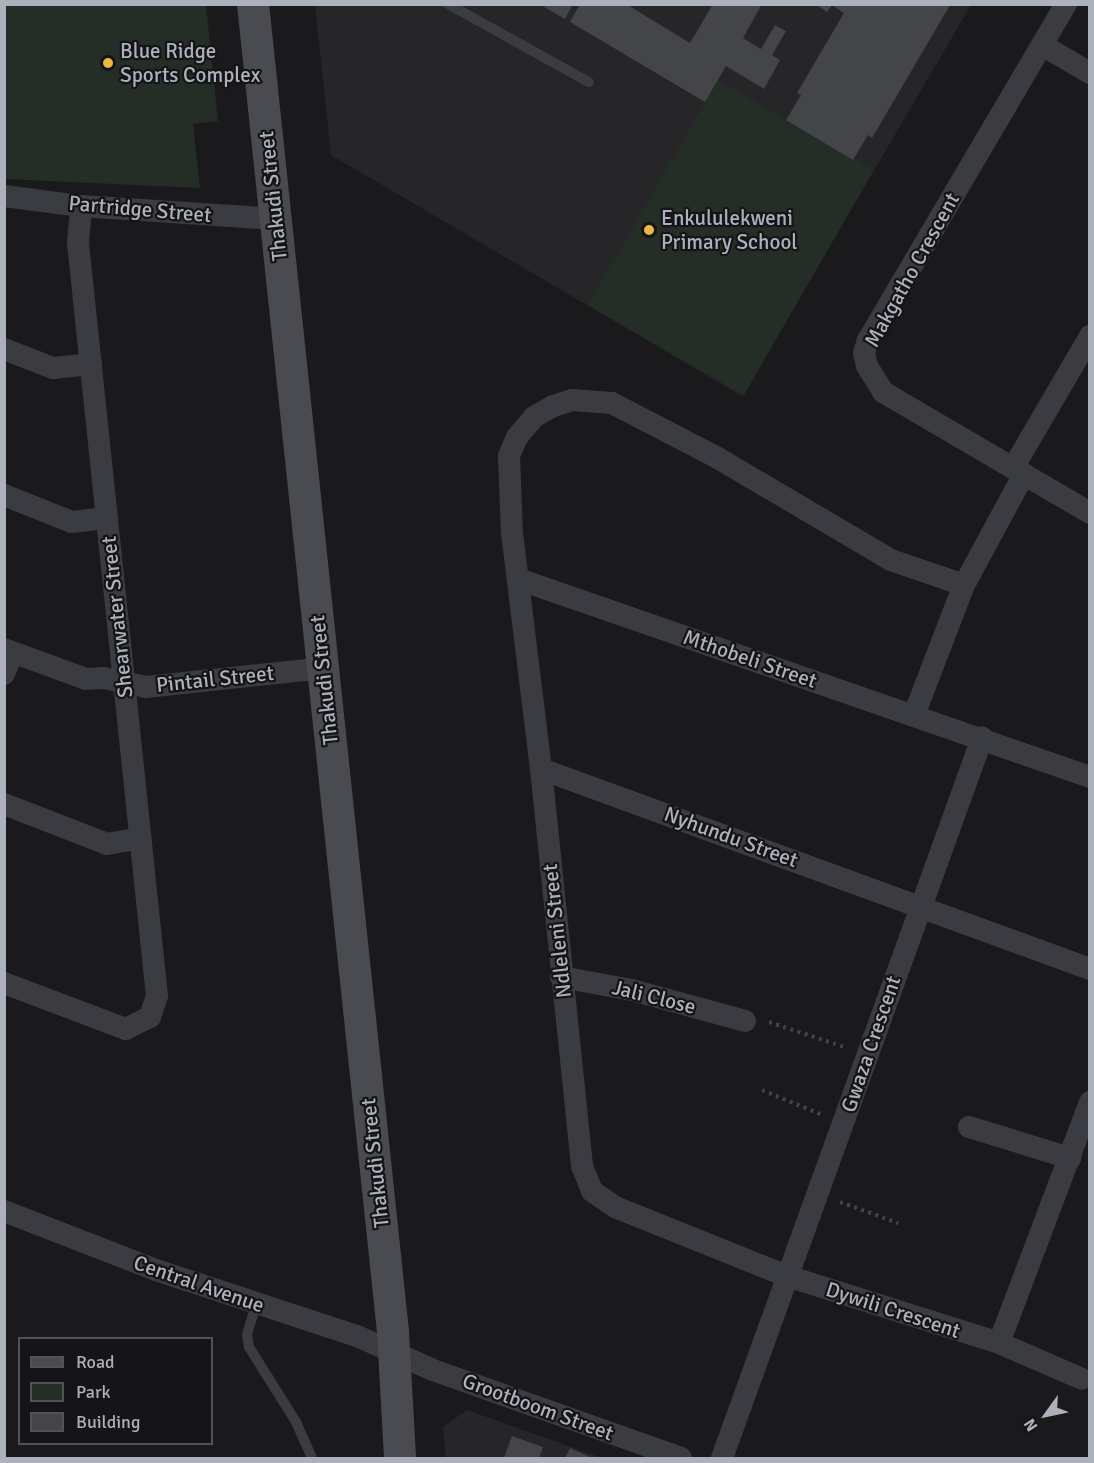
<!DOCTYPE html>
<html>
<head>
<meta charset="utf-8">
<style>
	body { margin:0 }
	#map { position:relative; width:1094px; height:1463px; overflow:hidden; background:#1a1a1c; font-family:Signika,sans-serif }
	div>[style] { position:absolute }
	.built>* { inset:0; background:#262629 }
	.green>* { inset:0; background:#242d26; transform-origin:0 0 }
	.building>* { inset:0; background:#444549 }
	.path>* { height:4px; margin-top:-2px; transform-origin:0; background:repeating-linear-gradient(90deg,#414348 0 3px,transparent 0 7.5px) }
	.lane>* { height:10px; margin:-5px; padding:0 5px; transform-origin:5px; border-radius:5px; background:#3b3c41 }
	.street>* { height:22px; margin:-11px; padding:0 11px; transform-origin:11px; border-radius:11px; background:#3b3c41 }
	.secondary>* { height:32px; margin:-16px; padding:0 16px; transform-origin:16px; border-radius:16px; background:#494b51 }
	.dots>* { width:16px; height:16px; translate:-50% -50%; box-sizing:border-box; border:3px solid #151518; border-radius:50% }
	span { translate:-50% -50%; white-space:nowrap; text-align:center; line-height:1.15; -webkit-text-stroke:4.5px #151518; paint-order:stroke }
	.poi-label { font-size:21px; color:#adb1bb }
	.left { translate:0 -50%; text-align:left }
	.street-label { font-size:21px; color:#adb1bb }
	.frame { position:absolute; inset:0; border:6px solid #adb1bb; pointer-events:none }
	.legend { position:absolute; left:18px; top:1337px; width:195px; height:108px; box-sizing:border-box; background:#151518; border:2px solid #525359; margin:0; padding:8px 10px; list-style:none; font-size:18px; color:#adb1bb }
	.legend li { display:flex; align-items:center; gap:12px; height:30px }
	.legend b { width:30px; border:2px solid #525359 }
	.north { position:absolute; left:1016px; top:1385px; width:60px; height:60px; -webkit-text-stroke:4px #151518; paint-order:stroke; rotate:237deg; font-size:16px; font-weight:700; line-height:24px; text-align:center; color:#adb1bb }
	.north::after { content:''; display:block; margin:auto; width:21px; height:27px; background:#adb1bb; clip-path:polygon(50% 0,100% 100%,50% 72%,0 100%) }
</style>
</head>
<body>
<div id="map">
	<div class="built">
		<div style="clip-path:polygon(315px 5px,971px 5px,742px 396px,331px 155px)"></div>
		<div style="clip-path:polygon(467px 1410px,602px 1458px,446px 1458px,443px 1427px)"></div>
	</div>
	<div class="green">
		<div style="clip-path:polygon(5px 4px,206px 5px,218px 121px,193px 124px,200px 188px,5px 179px)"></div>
		<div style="left:718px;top:80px;width:180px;height:260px;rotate:30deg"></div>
	</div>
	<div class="building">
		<div style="clip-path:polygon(539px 4px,573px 4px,565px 19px)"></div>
		<div style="clip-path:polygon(580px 4px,626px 4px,690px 43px,713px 4px,762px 4px,743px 38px,761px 49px,775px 25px,786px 31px,772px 55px,780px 60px,764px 89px,726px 66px,705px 102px,570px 22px)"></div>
		<div style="clip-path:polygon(815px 4px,950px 5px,872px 138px,868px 135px,853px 160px,786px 120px,801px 95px,797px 93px,844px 13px,832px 5px,827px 12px)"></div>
		<div style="clip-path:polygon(512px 1436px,543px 1447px,539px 1458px,504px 1458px)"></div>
		<div style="clip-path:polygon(570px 1448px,592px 1458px,565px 1458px)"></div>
	</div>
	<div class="path">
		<div style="left:769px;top:1022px;width:79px;rotate:18.4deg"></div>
		<div style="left:762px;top:1090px;width:63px;rotate:22.5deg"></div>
		<div style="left:840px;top:1202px;width:62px;rotate:19.9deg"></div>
	</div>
	<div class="lane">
		<div style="left:448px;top:4px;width:161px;rotate:29deg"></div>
		<div style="left:256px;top:1305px;width:31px;rotate:107deg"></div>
		<div style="left:247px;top:1335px;width:12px;rotate:81deg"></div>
		<div style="left:249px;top:1347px;width:89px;rotate:57.9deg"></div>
		<div style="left:296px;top:1422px;width:39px;rotate:66deg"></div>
	</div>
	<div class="street">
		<div style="left:1066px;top:4px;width:390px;rotate:120.5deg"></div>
		<div style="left:868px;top:340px;width:14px;rotate:107deg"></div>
		<div style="left:864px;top:353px;width:13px;rotate:77deg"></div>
		<div style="left:867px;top:366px;width:31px;rotate:58deg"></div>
		<div style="left:883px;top:392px;width:240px;rotate:30.3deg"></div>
		<div style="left:1042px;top:45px;width:56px;rotate:30.3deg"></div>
		<div style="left:4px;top:196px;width:78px;rotate:7.4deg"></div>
		<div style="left:81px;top:206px;width:195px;rotate:3.8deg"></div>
		<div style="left:4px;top:349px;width:53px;rotate:21.2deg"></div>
		<div style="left:53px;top:368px;width:38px;rotate:-6deg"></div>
		<div style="left:1013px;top:468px;width:153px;rotate:-59.7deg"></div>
		<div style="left:4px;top:495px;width:73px;rotate:21.7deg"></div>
		<div style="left:72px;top:522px;width:35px;rotate:-7deg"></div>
		<div style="left:518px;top:579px;width:605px;rotate:19.09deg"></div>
		<div style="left:964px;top:585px;width:77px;rotate:-161.1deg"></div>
		<div style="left:891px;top:560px;width:201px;rotate:-149.5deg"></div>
		<div style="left:718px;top:458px;width:119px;rotate:-152.6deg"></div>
		<div style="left:612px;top:403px;width:40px;rotate:-175.7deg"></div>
		<div style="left:572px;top:400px;width:20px;rotate:162deg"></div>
		<div style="left:553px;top:406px;width:22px;rotate:150deg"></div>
		<div style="left:534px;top:417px;width:26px;rotate:130deg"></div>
		<div style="left:517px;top:437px;width:21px;rotate:113deg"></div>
		<div style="left:509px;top:456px;width:77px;rotate:87.8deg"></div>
		<div style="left:512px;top:533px;width:238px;rotate:83deg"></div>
		<div style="left:541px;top:769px;width:399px;rotate:84.1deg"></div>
		<div style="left:582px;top:1166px;width:27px;rotate:68deg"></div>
		<div style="left:592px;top:1191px;width:28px;rotate:35deg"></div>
		<div style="left:615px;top:1207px;width:185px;rotate:21.9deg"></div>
		<div style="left:787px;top:1276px;width:222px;rotate:17.5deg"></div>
		<div style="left:999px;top:1343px;width:258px;rotate:-69.3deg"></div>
		<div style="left:4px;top:649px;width:87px;rotate:20.1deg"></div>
		<div style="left:86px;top:679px;width:18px;rotate:-3deg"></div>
		<div style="left:104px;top:678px;width:43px;rotate:12.1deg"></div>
		<div style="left:146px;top:687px;width:178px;rotate:-6.1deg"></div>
		<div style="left:4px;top:674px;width:23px;rotate:-67deg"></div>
		<div style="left:914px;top:715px;width:139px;rotate:-69deg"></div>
		<div style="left:964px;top:585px;width:126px;rotate:-61.6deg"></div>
		<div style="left:541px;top:769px;width:584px;rotate:20.02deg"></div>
		<div style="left:4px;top:804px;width:110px;rotate:21.2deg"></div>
		<div style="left:107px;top:844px;width:34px;rotate:-10deg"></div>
		<div style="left:561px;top:977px;width:72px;rotate:10.4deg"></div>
		<div style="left:632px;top:990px;width:117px;rotate:15.3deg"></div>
		<div style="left:4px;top:983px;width:130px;rotate:20.7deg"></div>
		<div style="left:126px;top:1029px;width:27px;rotate:-27deg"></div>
		<div style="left:150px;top:1017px;width:22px;rotate:-72deg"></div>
		<div style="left:157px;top:996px;width:757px;rotate:-95.99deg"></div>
		<div style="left:78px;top:243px;width:37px;rotate:-85deg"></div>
		<div style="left:969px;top:1127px;width:106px;rotate:17.1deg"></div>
		<div style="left:4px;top:1211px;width:163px;rotate:21.2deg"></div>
		<div style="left:156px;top:1270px;width:212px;rotate:18.2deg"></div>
		<div style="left:357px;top:1336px;width:83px;rotate:24.1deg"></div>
		<div style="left:433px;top:1370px;width:263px;rotate:19.5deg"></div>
		<div style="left:999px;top:1343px;width:90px;rotate:23.4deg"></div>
		<div style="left:722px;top:1458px;width:766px;rotate:-70.14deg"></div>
	</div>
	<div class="secondary">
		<div style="left:253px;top:4px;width:1335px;rotate:83.98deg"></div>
		<div style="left:393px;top:1332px;width:126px;rotate:86.8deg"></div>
	</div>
	<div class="dots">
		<div style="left:108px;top:63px;background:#ebb844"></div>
		<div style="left:649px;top:230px;background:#ebb844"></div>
	</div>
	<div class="poi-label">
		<span class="left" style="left:120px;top:63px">Blue Ridge<br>Sports Complex</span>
		<span class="left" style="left:661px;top:230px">Enkululekweni<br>Primary School</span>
	</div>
	<div class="street-label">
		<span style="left:273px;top:196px;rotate:-96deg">Thakudi Street</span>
		<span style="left:140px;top:209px;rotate:5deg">Partridge Street</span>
		<span style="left:912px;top:270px;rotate:-61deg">Makgatho Crescent</span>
		<span style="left:117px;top:617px;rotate:-96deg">Shearwater Street</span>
		<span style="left:750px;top:659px;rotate:19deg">Mthobeli Street</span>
		<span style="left:215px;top:679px;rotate:-6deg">Pintail Street</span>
		<span style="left:324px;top:680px;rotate:-96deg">Thakudi Street</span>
		<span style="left:731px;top:837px;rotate:20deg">Nyhundu Street</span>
		<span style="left:557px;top:931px;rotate:-96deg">Ndleleni Street</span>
		<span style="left:654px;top:997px;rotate:14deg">Jali Close</span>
		<span style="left:871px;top:1044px;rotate:-71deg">Gwaza Crescent</span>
		<span style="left:375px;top:1163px;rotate:-96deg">Thakudi Street</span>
		<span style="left:199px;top:1284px;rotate:19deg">Central Avenue</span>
		<span style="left:893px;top:1310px;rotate:18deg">Dywili Crescent</span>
		<span style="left:538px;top:1407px;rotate:20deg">Grootboom Street</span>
	</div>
	<div class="frame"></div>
	<ul class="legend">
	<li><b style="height:8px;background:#494b51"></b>Road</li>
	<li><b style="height:16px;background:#242d26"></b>Park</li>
	<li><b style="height:16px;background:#444549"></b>Building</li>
	</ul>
	<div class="north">N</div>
</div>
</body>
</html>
